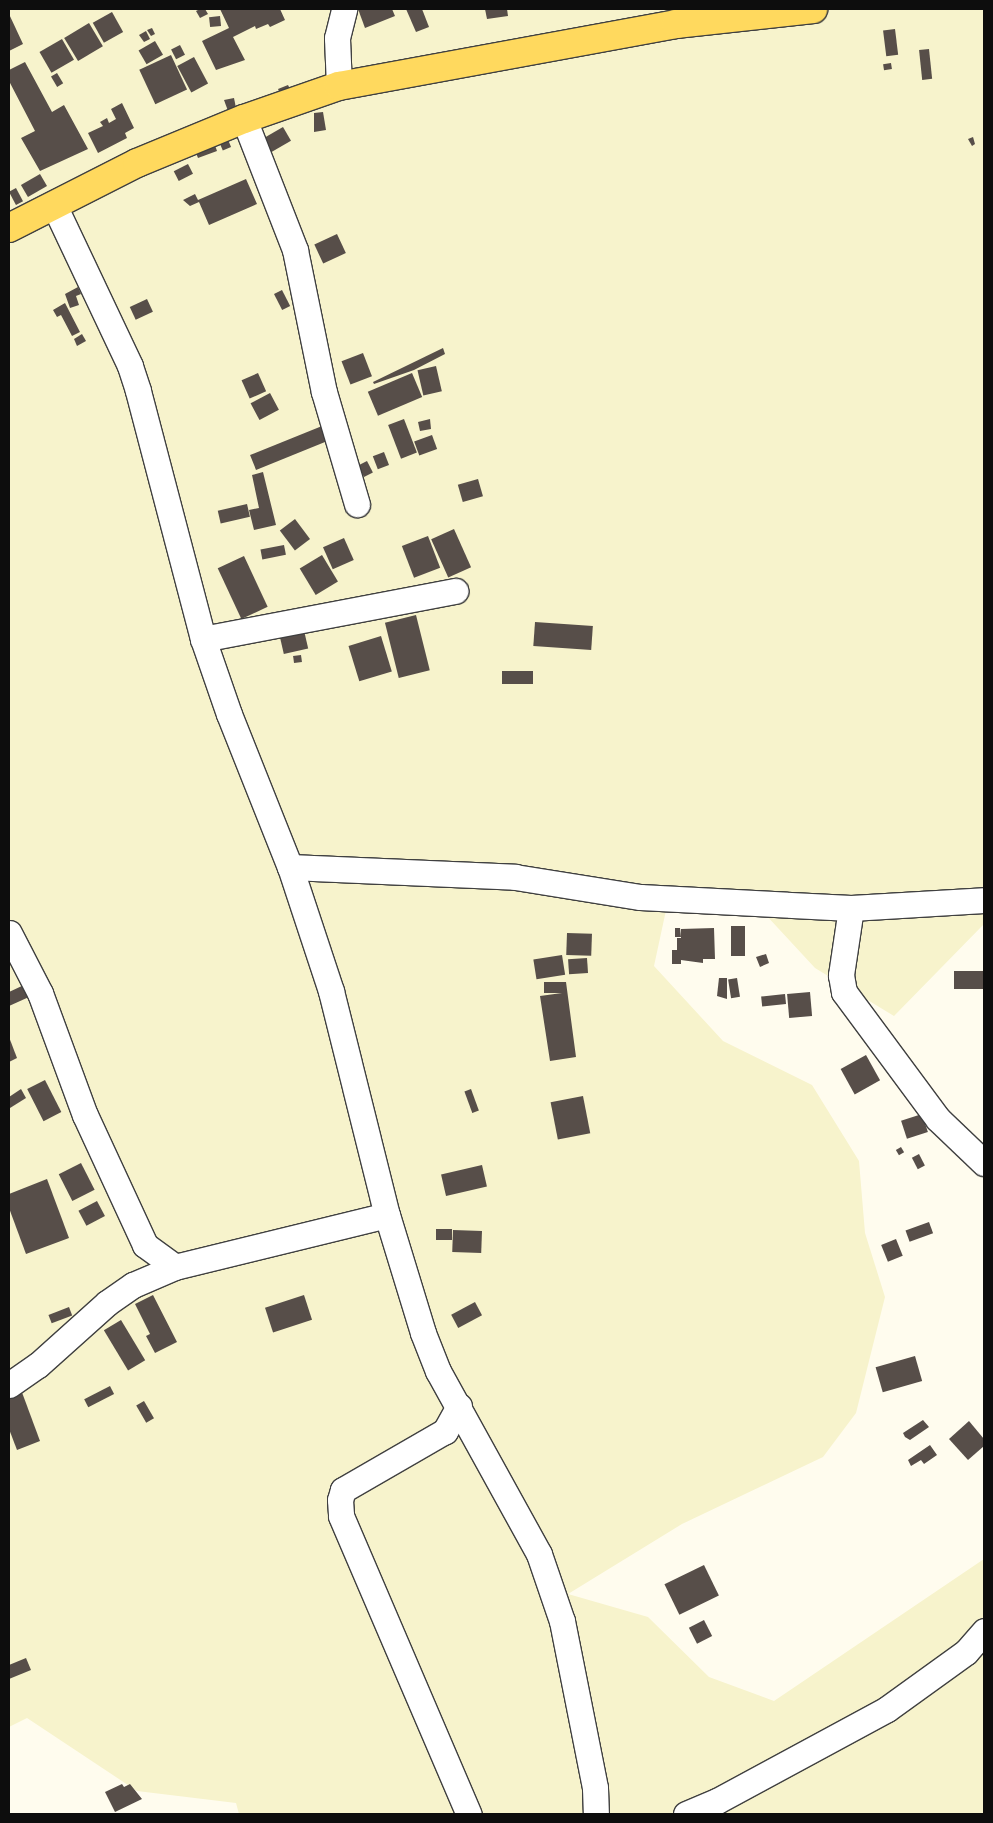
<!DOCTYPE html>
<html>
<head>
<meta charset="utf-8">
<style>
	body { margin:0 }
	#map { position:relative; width:993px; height:1823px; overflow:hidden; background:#fffcee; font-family:"IBM Plex Serif",serif }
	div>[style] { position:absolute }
	.farmland>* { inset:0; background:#f7f3cc }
	.building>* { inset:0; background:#574e49; transform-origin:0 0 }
	.roads { filter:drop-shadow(1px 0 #404040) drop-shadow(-1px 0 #404040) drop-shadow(0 1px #404040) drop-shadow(0 -1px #404040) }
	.minor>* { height:25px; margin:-12.5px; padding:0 12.5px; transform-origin:12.5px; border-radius:12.5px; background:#fff }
	.major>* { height:28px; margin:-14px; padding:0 14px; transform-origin:14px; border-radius:14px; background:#ffd95e }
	span { translate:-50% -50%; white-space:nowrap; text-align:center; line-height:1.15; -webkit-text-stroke:5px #fff; paint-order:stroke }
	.frame { position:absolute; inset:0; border:10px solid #0d0d0d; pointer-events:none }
</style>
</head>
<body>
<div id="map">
	<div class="farmland">
		<div style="clip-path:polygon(9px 9px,984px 9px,984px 924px,894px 1016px,815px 968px,753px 901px,671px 887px,654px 966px,723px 1041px,812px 1085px,859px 1161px,865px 1233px,885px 1297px,856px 1413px,823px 1457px,682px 1524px,568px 1594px,648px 1617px,709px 1677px,774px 1701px,984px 1559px,984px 1814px,239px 1814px,236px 1803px,137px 1791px,27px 1718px,9px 1727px)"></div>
	</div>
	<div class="building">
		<div style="clip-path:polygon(200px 9px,205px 9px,208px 14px,200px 18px,196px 11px)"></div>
		<div style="clip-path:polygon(220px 9px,280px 9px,285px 20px,270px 27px,268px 24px,256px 29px,255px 26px,233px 37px,245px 60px,216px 70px,202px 41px,229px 28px)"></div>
		<div style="clip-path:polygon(358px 9px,392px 9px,395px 16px,365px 28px)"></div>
		<div style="clip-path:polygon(406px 9px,422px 9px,429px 27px,416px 32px)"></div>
		<div style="clip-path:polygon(485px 9px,507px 9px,508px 16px,487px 19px)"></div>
		<div style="left:112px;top:12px;width:23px;height:22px;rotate:61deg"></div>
		<div style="clip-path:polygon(9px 14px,23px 44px,9px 51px)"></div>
		<div style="left:220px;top:16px;width:10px;height:11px;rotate:84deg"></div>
		<div style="left:89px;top:23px;width:27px;height:29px;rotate:59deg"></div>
		<div style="clip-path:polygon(152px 28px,155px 34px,151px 36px,147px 30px)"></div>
		<div style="left:895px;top:29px;width:26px;height:12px;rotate:83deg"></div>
		<div style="clip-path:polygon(146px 31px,150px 39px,144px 42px,139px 35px)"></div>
		<div style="left:62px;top:39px;width:24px;height:26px;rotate:60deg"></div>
		<div style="left:155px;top:41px;width:16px;height:19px;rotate:60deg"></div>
		<div style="left:180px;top:45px;width:11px;height:10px;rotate:63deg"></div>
		<div style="left:929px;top:49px;width:30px;height:10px;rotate:84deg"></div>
		<div style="left:171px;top:55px;width:38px;height:35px;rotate:65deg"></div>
		<div style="left:194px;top:57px;width:30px;height:19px;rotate:62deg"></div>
		<div style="clip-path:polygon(25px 62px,52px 112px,64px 105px,88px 149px,40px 171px,21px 138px,35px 131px,9px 81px,9px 70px)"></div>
		<div style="left:891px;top:63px;width:6px;height:8px;rotate:81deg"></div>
		<div style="left:57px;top:73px;width:12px;height:7px;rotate:59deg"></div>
		<div style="clip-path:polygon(288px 85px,291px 91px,281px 96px,278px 89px)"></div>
		<div style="clip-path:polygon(234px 98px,236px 108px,228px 111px,224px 100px)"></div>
		<div style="clip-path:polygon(122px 103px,134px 128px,125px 133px,127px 138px,98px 153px,88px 133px,103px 126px,100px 122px,107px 118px,109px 123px,116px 119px,111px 109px)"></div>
		<div style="clip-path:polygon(323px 112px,326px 130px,314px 132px,314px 113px)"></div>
		<div style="left:283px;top:127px;width:16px;height:30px;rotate:60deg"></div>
		<div style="left:226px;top:135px;width:13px;height:9px;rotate:67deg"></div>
		<div style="clip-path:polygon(212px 137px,217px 151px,198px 158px,194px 148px)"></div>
		<div style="clip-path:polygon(973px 137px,975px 144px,972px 146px,968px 139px)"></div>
		<div style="left:188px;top:164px;width:11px;height:16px;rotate:63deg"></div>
		<div style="left:40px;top:174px;width:14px;height:22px;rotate:60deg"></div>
		<div style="clip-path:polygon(246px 179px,257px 204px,209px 225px,199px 202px,190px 206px,183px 200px,195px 194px,198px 200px)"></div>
		<div style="left:16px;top:188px;width:15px;height:8px;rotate:62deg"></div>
		<div style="left:337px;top:234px;width:21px;height:25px;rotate:65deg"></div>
		<div style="clip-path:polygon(78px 287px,81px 294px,76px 296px,79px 305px,70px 308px,65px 294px)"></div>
		<div style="left:282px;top:290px;width:18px;height:9px;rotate:63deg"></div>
		<div style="left:147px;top:299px;width:14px;height:19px;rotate:65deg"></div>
		<div style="clip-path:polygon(65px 303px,80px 332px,72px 336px,61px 315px,57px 317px,53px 310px)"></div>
		<div style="clip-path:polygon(82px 334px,86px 341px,77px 346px,74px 339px)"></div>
		<div style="clip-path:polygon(443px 348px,445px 354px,414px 370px,374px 384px,373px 382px)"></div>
		<div style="left:363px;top:353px;width:25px;height:23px;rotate:69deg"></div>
		<div style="left:436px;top:366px;width:26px;height:19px;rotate:77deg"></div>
		<div style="left:258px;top:373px;width:20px;height:18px;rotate:66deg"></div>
		<div style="left:412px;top:373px;width:26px;height:48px;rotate:67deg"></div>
		<div style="left:270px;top:393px;width:19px;height:22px;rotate:62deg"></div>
		<div style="left:404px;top:419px;width:36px;height:17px;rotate:69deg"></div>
		<div style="clip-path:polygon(430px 419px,431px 429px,420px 431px,418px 422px)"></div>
		<div style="left:327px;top:424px;width:16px;height:83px;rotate:68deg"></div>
		<div style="left:432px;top:435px;width:15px;height:19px;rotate:70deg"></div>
		<div style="left:384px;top:452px;width:14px;height:12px;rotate:69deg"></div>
		<div style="left:367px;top:461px;width:13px;height:10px;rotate:63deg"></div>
		<div style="clip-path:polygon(263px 472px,276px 525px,254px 530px,249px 510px,259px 508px,252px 475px)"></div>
		<div style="left:478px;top:479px;width:18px;height:21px;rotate:74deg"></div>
		<div style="left:247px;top:504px;width:13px;height:30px;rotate:77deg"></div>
		<div style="left:295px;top:519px;width:25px;height:19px;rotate:53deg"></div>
		<div style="left:454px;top:529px;width:42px;height:25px;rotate:66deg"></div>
		<div style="left:428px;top:536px;width:34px;height:28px;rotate:69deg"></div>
		<div style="left:344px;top:538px;width:24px;height:23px;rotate:66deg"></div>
		<div style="left:284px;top:545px;width:10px;height:24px;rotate:79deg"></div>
		<div style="left:322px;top:555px;width:31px;height:26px;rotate:59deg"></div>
		<div style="left:244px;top:556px;width:56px;height:29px;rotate:65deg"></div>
		<div style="left:416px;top:615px;width:57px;height:32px;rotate:76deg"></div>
		<div style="left:535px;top:622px;width:58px;height:24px;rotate:4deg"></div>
		<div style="left:303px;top:626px;width:23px;height:25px;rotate:77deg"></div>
		<div style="left:381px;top:636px;width:37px;height:34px;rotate:73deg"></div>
		<div style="left:301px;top:655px;width:7px;height:8px;rotate:82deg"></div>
		<div style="left:502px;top:671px;width:31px;height:13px"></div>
		<div style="left:731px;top:926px;width:14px;height:30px"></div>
		<div style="clip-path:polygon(675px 928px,680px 928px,681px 937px,675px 937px)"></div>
		<div style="clip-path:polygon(714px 928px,715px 959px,703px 959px,703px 963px,681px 960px,681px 964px,672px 964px,672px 950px,677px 950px,677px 938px,681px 938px,681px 929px)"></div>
		<div style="left:567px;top:933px;width:25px;height:22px;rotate:2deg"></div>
		<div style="clip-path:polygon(766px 954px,769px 963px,760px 967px,756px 957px)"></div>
		<div style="left:562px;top:955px;width:20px;height:29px;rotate:81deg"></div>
		<div style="left:587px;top:958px;width:15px;height:19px;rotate:86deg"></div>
		<div style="left:954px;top:971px;width:30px;height:18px"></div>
		<div style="clip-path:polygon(719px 978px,727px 978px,727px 999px,717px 996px)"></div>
		<div style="left:737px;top:978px;width:19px;height:9px;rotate:81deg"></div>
		<div style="clip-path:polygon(544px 982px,566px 982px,576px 1057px,550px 1061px,540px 996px,562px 993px,544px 993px)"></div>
		<div style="clip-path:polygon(24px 985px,29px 997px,9px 1006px,9px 992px)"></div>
		<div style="left:810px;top:992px;width:24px;height:23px;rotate:85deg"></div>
		<div style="left:785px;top:994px;width:10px;height:24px;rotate:84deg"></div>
		<div style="clip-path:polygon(9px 1037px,17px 1058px,9px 1062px)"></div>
		<div style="left:866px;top:1055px;width:29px;height:29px;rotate:61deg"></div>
		<div style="left:45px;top:1080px;width:36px;height:20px;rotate:63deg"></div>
		<div style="clip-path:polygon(21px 1089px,26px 1098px,10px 1108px,9px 1097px)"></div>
		<div style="left:471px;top:1089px;width:23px;height:7px;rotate:70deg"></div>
		<div style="left:583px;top:1096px;width:38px;height:33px;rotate:79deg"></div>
		<div style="left:922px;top:1114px;width:19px;height:22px;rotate:72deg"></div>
		<div style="left:901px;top:1147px;width:6px;height:6px;rotate:59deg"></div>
		<div style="left:919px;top:1154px;width:13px;height:8px;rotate:63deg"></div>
		<div style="left:81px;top:1163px;width:30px;height:25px;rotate:63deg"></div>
		<div style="left:482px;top:1165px;width:22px;height:42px;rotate:77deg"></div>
		<div style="clip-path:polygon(47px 1179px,69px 1238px,26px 1254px,9px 1208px,9px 1194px)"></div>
		<div style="left:97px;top:1201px;width:17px;height:21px;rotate:62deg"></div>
		<div style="left:929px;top:1222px;width:12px;height:25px;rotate:70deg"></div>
		<div style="left:436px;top:1229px;width:16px;height:11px"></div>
		<div style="left:453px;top:1230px;width:29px;height:22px;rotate:2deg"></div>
		<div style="left:896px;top:1239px;width:18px;height:16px;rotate:68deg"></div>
		<div style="clip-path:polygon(153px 1295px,177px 1342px,155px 1353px,146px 1336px,150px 1334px,135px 1304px)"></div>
		<div style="left:304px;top:1295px;width:26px;height:41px;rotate:72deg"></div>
		<div style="left:475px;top:1302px;width:15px;height:27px;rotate:62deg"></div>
		<div style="left:69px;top:1307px;width:9px;height:22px;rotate:69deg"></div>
		<div style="left:121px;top:1320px;width:47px;height:20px;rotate:59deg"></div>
		<div style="left:915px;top:1356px;width:26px;height:41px;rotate:74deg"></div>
		<div style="left:110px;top:1386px;width:9px;height:29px;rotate:63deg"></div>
		<div style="clip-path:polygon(20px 1387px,40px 1441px,17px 1450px,9px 1429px,9px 1391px)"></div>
		<div style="left:144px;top:1401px;width:20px;height:9px;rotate:60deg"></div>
		<div style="clip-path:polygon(923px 1420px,929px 1427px,910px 1440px,905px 1437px,903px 1433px)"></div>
		<div style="clip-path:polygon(969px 1421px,984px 1439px,984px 1446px,968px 1460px,949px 1439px)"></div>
		<div style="clip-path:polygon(930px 1445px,937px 1455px,924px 1464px,921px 1460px,911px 1466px,908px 1460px)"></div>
		<div style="left:704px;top:1565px;width:34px;height:44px;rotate:64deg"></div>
		<div style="left:704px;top:1620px;width:18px;height:17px;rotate:63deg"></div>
		<div style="clip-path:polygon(26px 1658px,31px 1670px,9px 1679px,9px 1665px)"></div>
		<div style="clip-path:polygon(122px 1784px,124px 1787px,130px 1784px,142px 1799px,115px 1812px,105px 1792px)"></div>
	</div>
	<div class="roads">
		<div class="minor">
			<div style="left:339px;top:86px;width:48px;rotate:-92.4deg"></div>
			<div style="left:337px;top:38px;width:30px;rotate:-76deg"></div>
			<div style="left:244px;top:119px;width:141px;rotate:68.7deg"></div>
			<div style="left:295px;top:250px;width:145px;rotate:78.5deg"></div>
			<div style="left:324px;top:392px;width:117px;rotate:73.6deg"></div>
			<div style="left:54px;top:205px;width:178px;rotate:64.7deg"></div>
			<div style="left:130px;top:366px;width:26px;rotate:72deg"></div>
			<div style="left:138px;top:391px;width:256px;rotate:75.3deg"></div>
			<div style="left:203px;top:639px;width:79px;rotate:70.9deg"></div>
			<div style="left:229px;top:714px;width:165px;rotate:68.3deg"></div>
			<div style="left:290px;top:867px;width:131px;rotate:71.7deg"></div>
			<div style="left:331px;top:991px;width:231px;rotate:76deg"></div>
			<div style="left:387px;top:1215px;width:123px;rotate:73deg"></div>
			<div style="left:423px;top:1333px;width:41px;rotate:68.5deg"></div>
			<div style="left:438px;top:1371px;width:209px;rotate:61.1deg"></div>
			<div style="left:539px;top:1554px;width:71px;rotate:71.1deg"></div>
			<div style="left:562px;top:1621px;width:170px;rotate:78.8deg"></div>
			<div style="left:595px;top:1788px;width:26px;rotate:88deg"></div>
			<div style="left:203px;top:639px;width:257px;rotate:-10.8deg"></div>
			<div style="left:290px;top:867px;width:225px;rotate:2.5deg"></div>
			<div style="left:515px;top:877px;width:127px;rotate:9.1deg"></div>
			<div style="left:640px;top:897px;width:211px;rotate:3deg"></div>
			<div style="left:851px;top:908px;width:133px;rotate:-3.4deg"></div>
			<div style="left:851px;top:908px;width:68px;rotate:98.5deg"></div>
			<div style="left:841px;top:975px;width:17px;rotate:80deg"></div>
			<div style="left:844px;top:992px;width:158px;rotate:53.5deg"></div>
			<div style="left:938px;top:1119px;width:64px;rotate:43.7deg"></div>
			<div style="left:9px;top:933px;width:68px;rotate:62.7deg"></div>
			<div style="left:40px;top:993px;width:130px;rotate:69.8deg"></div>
			<div style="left:85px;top:1115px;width:143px;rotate:65.2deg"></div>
			<div style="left:145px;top:1245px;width:37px;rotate:36deg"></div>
			<div style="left:9px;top:1385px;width:35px;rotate:-35deg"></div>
			<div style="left:38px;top:1365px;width:93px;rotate:-41.9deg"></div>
			<div style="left:107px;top:1303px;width:32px;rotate:-35deg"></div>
			<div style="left:133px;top:1285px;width:46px;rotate:-23.2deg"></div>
			<div style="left:175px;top:1267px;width:218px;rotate:-13.8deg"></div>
			<div style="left:459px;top:1406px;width:29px;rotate:119deg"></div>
			<div style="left:445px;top:1431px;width:118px;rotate:150deg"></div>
			<div style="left:343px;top:1490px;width:10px;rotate:107deg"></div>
			<div style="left:340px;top:1500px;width:16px;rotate:86deg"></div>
			<div style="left:341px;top:1516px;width:324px;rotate:66.8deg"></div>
			<div style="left:686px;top:1814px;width:34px;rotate:-23deg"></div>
			<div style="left:717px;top:1801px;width:193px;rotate:-28.4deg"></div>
			<div style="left:887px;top:1709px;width:97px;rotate:-35.8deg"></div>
			<div style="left:966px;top:1652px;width:28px;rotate:-49deg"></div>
		</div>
		<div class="major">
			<div style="left:9px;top:228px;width:144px;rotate:-26.9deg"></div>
			<div style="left:137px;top:163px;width:116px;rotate:-22.4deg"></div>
			<div style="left:244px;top:119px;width:101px;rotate:-19.2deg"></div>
			<div style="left:339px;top:86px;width:343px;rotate:-10.4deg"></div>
			<div style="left:676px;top:24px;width:138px;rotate:-6.2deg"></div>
		</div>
	</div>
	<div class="frame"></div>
</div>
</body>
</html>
